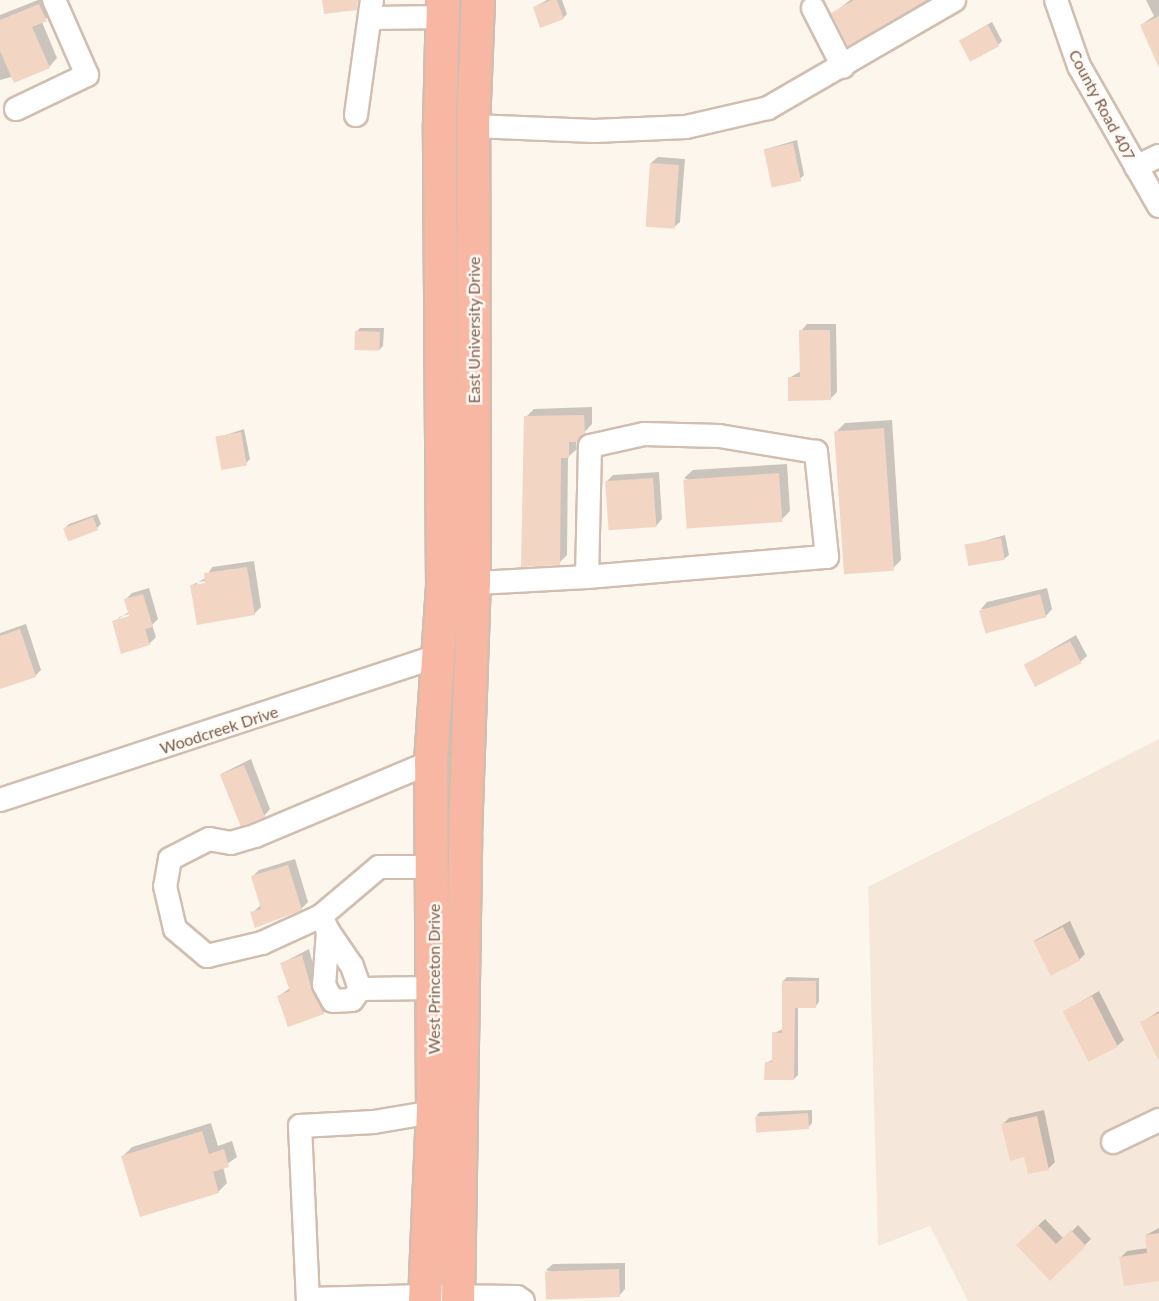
<!DOCTYPE html>
<html>
<head>
<meta charset="utf-8">
<style>
	body { margin:0 }
	#map { position:relative; width:1159px; height:1301px; overflow:hidden; background:#fdf6ec; font-family:Lato,sans-serif }
	div>[style] { position:absolute }
	.residential>* { inset:0; background:#f5e8da }
	.shadow>* { inset:0; background:#0003 }
	.building>* { inset:0; background:#f3d5c3; transform-origin:0 0 }
	.roads { filter:drop-shadow(2px 0 #d1beb0) drop-shadow(-2px 0 #d1beb0) drop-shadow(0 2px #d1beb0) drop-shadow(0 -2px #d1beb0) }
	.minor>* { height:22px; margin:-11px; padding:0 11px; transform-origin:11px; border-radius:11px; background:#fff }
	.highway>* { height:32px; margin:-16px; padding:0 16px; transform-origin:16px; border-radius:16px; background:#f7b7a3 }
	span { translate:-50% -50%; white-space:nowrap; text-align:center; line-height:1.15; -webkit-text-stroke:5px #fffaf3; paint-order:stroke }
	.street-label { font-size:16px; color:#7a5c4d }
</style>
</head>
<body>
<div id="map">
	<div class="residential">
		<div style="clip-path:polygon(1159px 739px,1159px 1301px,968px 1301px,930px 1226px,878px 1246px,868px 887px)"></div>
	</div>
	<div class="shadow">
		<div style="clip-path:polygon(38px 0,50px 0,55px 11px,42px 22px,57px 58px,49px 67px,0 80px,0 15px)"></div>
		<div style="clip-path:polygon(547px 0,562px 0,567px 14px,563px 18px,534px 7px)"></div>
		<div style="clip-path:polygon(850px 0,929px 0,848px 44px,833px 14px)"></div>
		<div style="clip-path:polygon(1146px 0,1159px 0,1159px 55px,1141px 25px,1154px 16px)"></div>
		<div style="clip-path:polygon(992px 22px,1002px 41px,998px 45px,961px 40px)"></div>
		<div style="clip-path:polygon(797px 140px,804px 175px,800px 179px,766px 149px)"></div>
		<div style="clip-path:polygon(658px 157px,685px 159px,680px 222px,673px 228px,651px 163px)"></div>
		<div style="clip-path:polygon(807px 324px,836px 324px,837px 392px,830px 399px,789px 378px,801px 371px,801px 331px)"></div>
		<div style="clip-path:polygon(360px 328px,384px 328px,383px 346px,379px 350px,356px 332px)"></div>
		<div style="clip-path:polygon(592px 407px,592px 424px,576px 441px,577px 449px,568px 457px,567px 555px,559px 563px,526px 417px,534px 409px)"></div>
		<div style="clip-path:polygon(892px 420px,901px 560px,892px 569px,836px 432px,845px 423px)"></div>
		<div style="clip-path:polygon(244px 429px,250px 459px,246px 463px,216px 438px)"></div>
		<div style="clip-path:polygon(787px 464px,790px 511px,781px 520px,684px 478px,693px 470px)"></div>
		<div style="clip-path:polygon(659px 472px,662px 519px,656px 526px,606px 482px,613px 475px)"></div>
		<div style="clip-path:polygon(97px 514px,101px 524px,97px 528px,69px 539px,65px 528px,69px 524px)"></div>
		<div style="clip-path:polygon(1005px 535px,1009px 555px,1004px 559px,967px 546px)"></div>
		<div style="clip-path:polygon(evenodd,254px 561px,261px 607px,254px 614px,192px 585px,206px 578px,212px 567px,254px 561px,213px 580px,213px 583px,197px 585px,197px 582px,213px 580px)"></div>
		<div style="clip-path:polygon(evenodd,149px 588px,158px 619px,152px 625px,156px 637px,149px 644px,113px 622px,129px 612px,125px 600px,132px 593px,149px 588px,135px 612px,136px 615px,119px 621px,119px 617px,135px 612px)"></div>
		<div style="clip-path:polygon(1047px 588px,1052px 609px,1046px 616px,981px 609px,987px 602px)"></div>
		<div style="clip-path:polygon(26px 624px,41px 670px,35px 676px,0 688px,0 633px)"></div>
		<div style="clip-path:polygon(1076px 635px,1087px 656px,1080px 662px,1025px 665px)"></div>
		<div style="clip-path:polygon(251px 759px,270px 809px,264px 816px,221px 774px)"></div>
		<div style="clip-path:polygon(295px 859px,308px 902px,301px 909px,252px 913px,261px 905px,253px 876px,259px 870px)"></div>
		<div style="clip-path:polygon(1070px 921px,1085px 954px,1079px 960px,1034px 941px)"></div>
		<div style="clip-path:polygon(309px 949px,318px 984px,329px 1006px,323px 1013px,279px 996px,290px 988px,282px 963px)"></div>
		<div style="clip-path:polygon(787px 977px,819px 978px,819px 1002px,815px 1007px,798px 1006px,798px 1075px,794px 1079px,766px 1063px,774px 1059px,774px 1033px,783px 1029px,783px 981px)"></div>
		<div style="clip-path:polygon(1099px 991px,1124px 1040px,1117px 1046px,1065px 1011px)"></div>
		<div style="clip-path:polygon(1159px 1011px,1159px 1055px,1141px 1023px)"></div>
		<div style="clip-path:polygon(812px 1110px,812px 1123px,808px 1128px,756px 1116px,760px 1112px)"></div>
		<div style="clip-path:polygon(1044px 1110px,1055px 1162px,1049px 1168px,1029px 1172px,1026px 1156px,1003px 1124px,1009px 1118px)"></div>
		<div style="clip-path:polygon(211px 1123px,218px 1146px,232px 1141px,237px 1157px,223px 1167px,227px 1183px,218px 1192px,123px 1156px,132px 1147px)"></div>
		<div style="clip-path:polygon(1045px 1219px,1064px 1239px,1078px 1225px,1091px 1239px,1050px 1279px,1018px 1245px)"></div>
		<div style="clip-path:polygon(1159px 1228px,1159px 1280px,1121px 1257px,1127px 1251px,1148px 1248px,1146px 1235px)"></div>
		<div style="clip-path:polygon(625px 1263px,625px 1289px,619px 1296px,546px 1270px,553px 1264px)"></div>
	</div>
	<div class="building">
		<div style="clip-path:polygon(322px 0,358px 0,357px 10px,324px 14px)"></div>
		<div style="clip-path:polygon(551px 0,557px 0,564px 19px,540px 28px,533px 7px)"></div>
		<div style="clip-path:polygon(854px 0,927px 0,848px 46px,831px 13px)"></div>
		<div style="clip-path:polygon(39px 4px,47px 21px,32px 27px,50px 68px,14px 83px,0 51px,0 20px)"></div>
		<div style="clip-path:polygon(1159px 16px,1159px 68px,1140px 25px)"></div>
		<div style="left:988px;top:25px;width:24px;height:33px;rotate:62deg"></div>
		<div style="left:793px;top:143px;width:39px;height:30px;rotate:78deg"></div>
		<div style="left:650px;top:163px;width:29px;height:64px;rotate:4deg"></div>
		<div style="clip-path:polygon(799px 330px,830px 330px,831px 400px,788px 401px,788px 377px,800px 377px)"></div>
		<div style="left:355px;top:331px;width:25px;height:19px;rotate:2deg"></div>
		<div style="clip-path:polygon(584px 415px,585px 434px,577px 442px,569px 442px,569px 458px,561px 458px,560px 565px,521px 567px,524px 416px)"></div>
		<div style="left:884px;top:428px;width:143px;height:50px;rotate:86deg"></div>
		<div style="left:241px;top:432px;width:34px;height:26px;rotate:80deg"></div>
		<div style="left:779px;top:473px;width:49px;height:96px;rotate:86deg"></div>
		<div style="left:653px;top:478px;width:49px;height:48px;rotate:86deg"></div>
		<div style="left:93px;top:517px;width:14px;height:32px;rotate:69deg"></div>
		<div style="left:1001px;top:538px;width:22px;height:37px;rotate:80deg"></div>
		<div style="clip-path:polygon(247px 567px,255px 615px,197px 625px,190px 585px,205px 583px,204px 573px)"></div>
		<div style="clip-path:polygon(143px 594px,153px 627px,145px 629px,150px 645px,121px 654px,112px 621px,129px 616px,124px 599px)"></div>
		<div style="left:1040px;top:594px;width:24px;height:63px;rotate:75deg"></div>
		<div style="clip-path:polygon(20px 629px,36px 677px,0 689px,0 636px)"></div>
		<div style="left:1070px;top:641px;width:25px;height:52px;rotate:63deg"></div>
		<div style="left:244px;top:765px;width:56px;height:26px;rotate:68deg"></div>
		<div style="clip-path:polygon(288px 865px,302px 910px,255px 928px,250px 912px,261px 909px,251px 876px)"></div>
		<div style="left:1063px;top:927px;width:38px;height:33px;rotate:63deg"></div>
		<div style="clip-path:polygon(302px 955px,312px 991px,324px 1014px,288px 1027px,277px 996px,290px 991px,280px 963px)"></div>
		<div style="clip-path:polygon(782px 981px,816px 981px,816px 1008px,795px 1008px,794px 1080px,764px 1080px,765px 1062px,772px 1062px,772px 1032px,782px 1033px)"></div>
		<div style="left:1092px;top:996px;width:57px;height:33px;rotate:63deg"></div>
		<div style="clip-path:polygon(1159px 1013px,1159px 1062px,1140px 1022px)"></div>
		<div style="left:808px;top:1113px;width:16px;height:53px;rotate:86deg"></div>
		<div style="clip-path:polygon(1037px 1116px,1049px 1170px,1028px 1174px,1024px 1157px,1010px 1161px,1001px 1124px)"></div>
		<div style="clip-path:polygon(202px 1131px,209px 1154px,224px 1149px,229px 1167px,213px 1172px,219px 1193px,140px 1217px,121px 1156px)"></div>
		<div style="clip-path:polygon(1038px 1225px,1056px 1244px,1071px 1230px,1086px 1246px,1050px 1281px,1016px 1245px)"></div>
		<div style="clip-path:polygon(1159px 1233px,1159px 1281px,1124px 1286px,1119px 1257px,1147px 1253px,1145px 1235px)"></div>
		<div style="left:619px;top:1269px;width:28px;height:74px;rotate:88deg"></div>
	</div>
	<div class="roads">
		<div class="minor">
			<div style="left:1056px;top:0;width:70px;rotate:70.8deg"></div>
			<div style="left:1079px;top:66px;width:161px;rotate:60.3deg"></div>
			<div style="left:813px;top:8px;width:66px;rotate:63deg"></div>
			<div style="left:371px;top:18px;width:72px;rotate:-0.8deg"></div>
			<div style="left:16px;top:109px;width:79px;rotate:-25.6deg"></div>
			<div style="left:87px;top:75px;width:82px;rotate:-113.7deg"></div>
			<div style="left:356px;top:115px;width:116px;rotate:-82.1deg"></div>
			<div style="left:473px;top:126px;width:121px;rotate:2.4deg"></div>
			<div style="left:594px;top:131px;width:92px;rotate:-2.5deg"></div>
			<div style="left:686px;top:127px;width:84px;rotate:-13deg"></div>
			<div style="left:768px;top:108px;width:215px;rotate:-30.1deg"></div>
			<div style="left:1136px;top:167px;width:25px;rotate:-26deg"></div>
			<div style="left:459px;top:584px;width:128px;rotate:-3.1deg"></div>
			<div style="left:587px;top:577px;width:241px;rotate:-4.8deg"></div>
			<div style="left:827px;top:557px;width:106px;rotate:-96deg"></div>
			<div style="left:816px;top:452px;width:98px;rotate:-170.6deg"></div>
			<div style="left:719px;top:436px;width:75px;rotate:-178.5deg"></div>
			<div style="left:644px;top:434px;width:55px;rotate:167.5deg"></div>
			<div style="left:590px;top:446px;width:131px;rotate:91.3deg"></div>
			<div style="left:431px;top:762px;width:191px;rotate:157.2deg"></div>
			<div style="left:255px;top:836px;width:25px;rotate:164deg"></div>
			<div style="left:231px;top:843px;width:22px;rotate:-170deg"></div>
			<div style="left:209px;top:839px;width:44px;rotate:152.9deg"></div>
			<div style="left:170px;top:859px;width:27px;rotate:100deg"></div>
			<div style="left:165px;top:886px;width:44px;rotate:76.9deg"></div>
			<div style="left:175px;top:929px;width:42px;rotate:40.2deg"></div>
			<div style="left:207px;top:956px;width:57px;rotate:-13.3deg"></div>
			<div style="left:262px;top:943px;width:65px;rotate:-24.6deg"></div>
			<div style="left:321px;top:916px;width:76px;rotate:-40.2deg"></div>
			<div style="left:379px;top:867px;width:55px"></div>
			<div style="left:0;top:800px;width:461px;rotate:-18.2deg"></div>
			<div style="left:321px;top:916px;width:17px;rotate:65deg"></div>
			<div style="left:328px;top:931px;width:54px;rotate:94.2deg"></div>
			<div style="left:324px;top:985px;width:18px;rotate:61deg"></div>
			<div style="left:333px;top:1001px;width:19px;rotate:-3deg"></div>
			<div style="left:352px;top:1000px;width:14px;rotate:-54deg"></div>
			<div style="left:360px;top:989px;width:74px;rotate:-0.8deg"></div>
			<div style="left:328px;top:931px;width:42px;rotate:55.6deg"></div>
			<div style="left:352px;top:966px;width:24px;rotate:71deg"></div>
			<div style="left:433px;top:1112px;width:60px;rotate:170.4deg"></div>
			<div style="left:374px;top:1122px;width:74px;rotate:176.9deg"></div>
			<div style="left:300px;top:1126px;width:173px;rotate:87.4deg"></div>
			<div style="left:308px;top:1299px;width:118px;rotate:-1.5deg"></div>
			<div style="left:426px;top:1296px;width:91px;rotate:0.6deg"></div>
			<div style="left:517px;top:1297px;width:7px;rotate:34deg"></div>
			<div style="left:1113px;top:1142px;width:51px;rotate:-25.6deg"></div>
		</div>
		<div class="highway">
			<div style="left:425px;top:1301px;width:189px;rotate:-87.6deg"></div>
			<div style="left:433px;top:1112px;width:350px;rotate:-90.3deg"></div>
			<div style="left:431px;top:762px;width:177px;rotate:-86.1deg"></div>
			<div style="left:443px;top:585px;width:461px;rotate:-90.4deg"></div>
			<div style="left:440px;top:124px;width:124px;rotate:-88.6deg"></div>
			<div style="left:458px;top:1301px;width:464px;rotate:-89.1deg"></div>
			<div style="left:465px;top:837px;width:254px;rotate:-88deg"></div>
			<div style="left:474px;top:583px;width:457px;rotate:-90.1deg"></div>
			<div style="left:473px;top:126px;width:126px;rotate:-87.7deg"></div>
		</div>
	</div>
	<div class="street-label">
		<span style="left:1102px;top:105px;rotate:62deg">County Road 407</span>
		<span style="left:474px;top:330px;rotate:-90deg">East University Drive</span>
		<span style="left:219px;top:730px;rotate:-18deg">Woodcreek Drive</span>
		<span style="left:434px;top:979px;rotate:-90deg">West Princeton Drive</span>
	</div>
</div>
</body>
</html>
